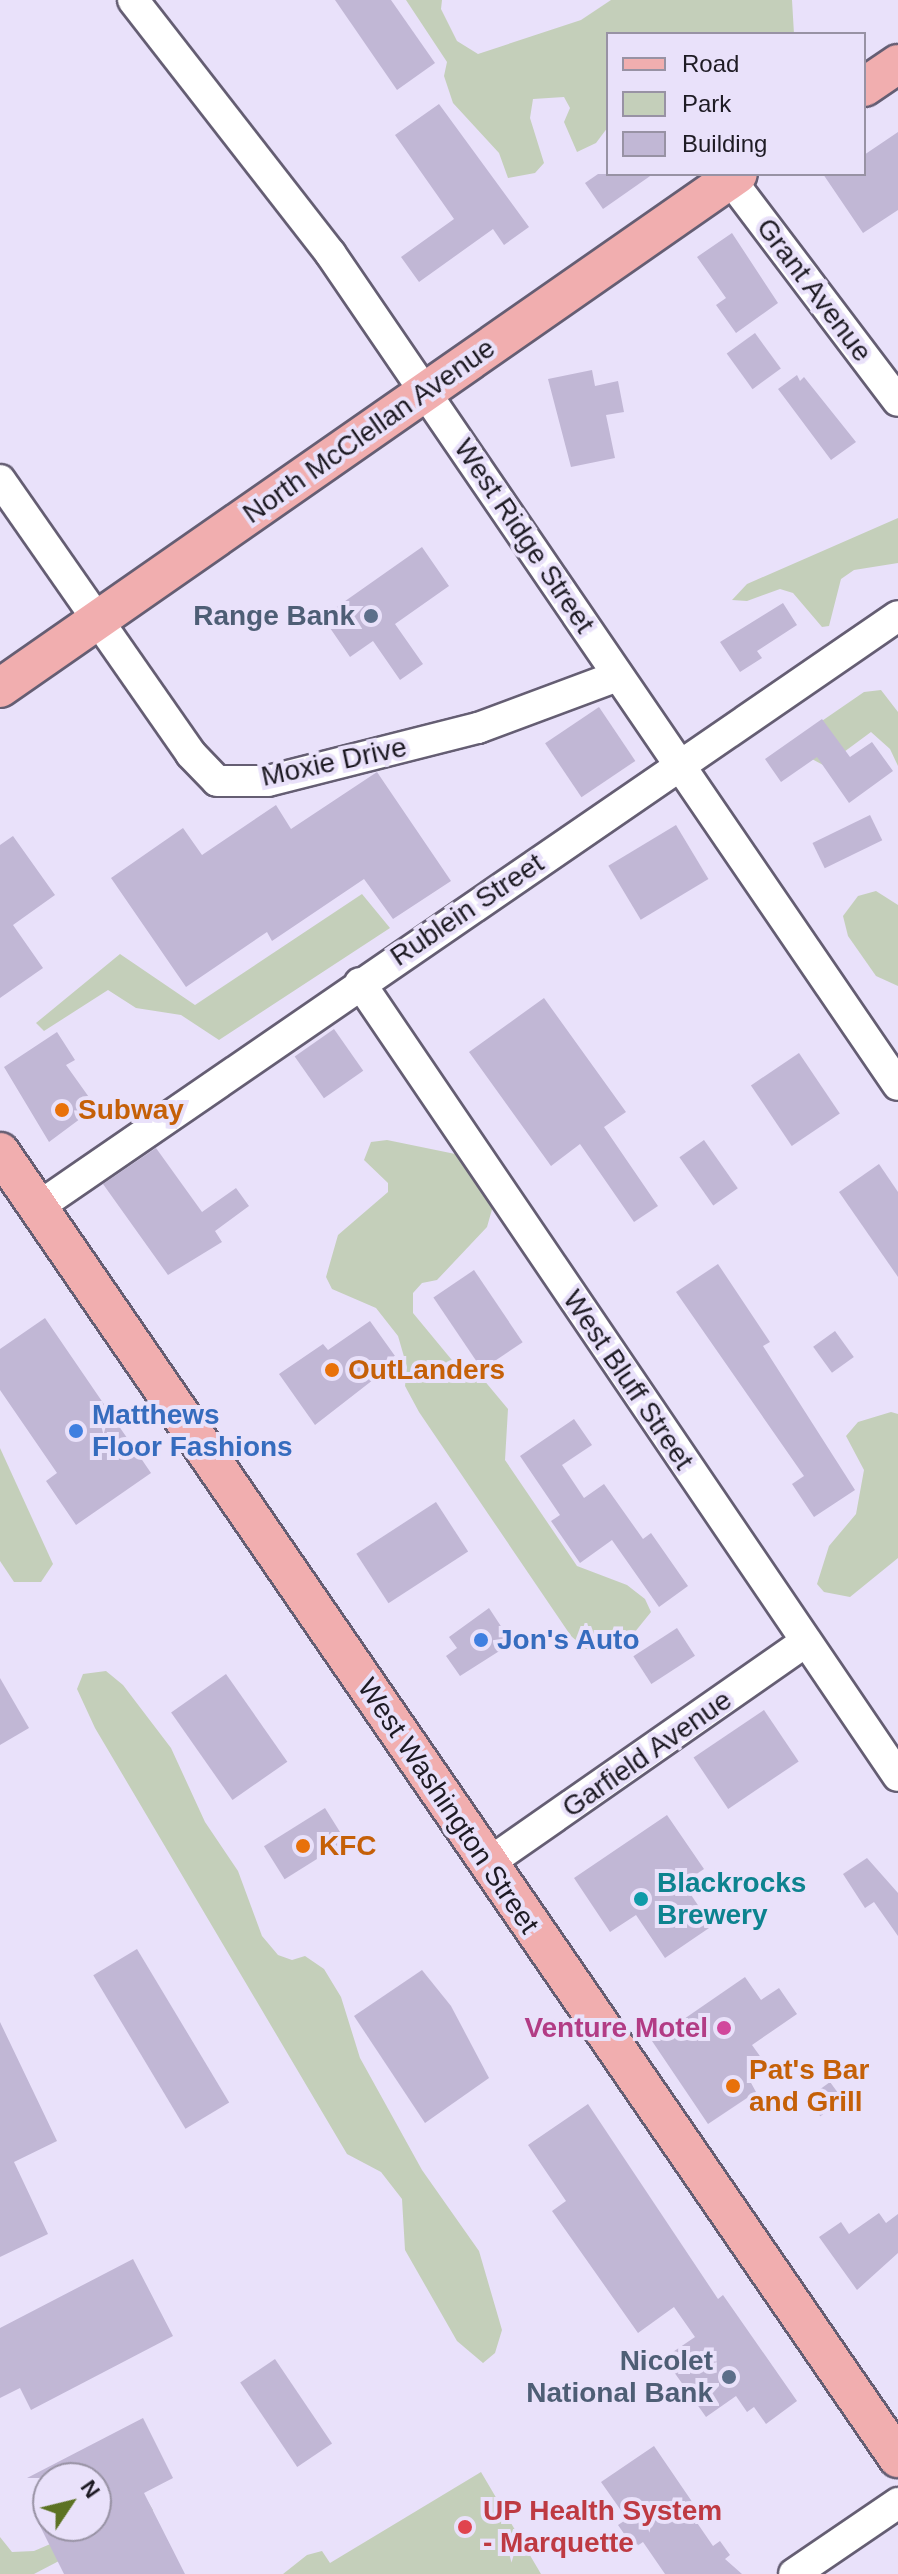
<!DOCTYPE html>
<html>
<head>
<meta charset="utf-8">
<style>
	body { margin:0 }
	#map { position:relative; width:898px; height:2574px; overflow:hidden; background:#e9e1fa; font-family:Helvetica,sans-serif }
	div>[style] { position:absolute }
	.green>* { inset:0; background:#c4cfba }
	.building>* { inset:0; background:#c1b7d5; transform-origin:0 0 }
	.roads { filter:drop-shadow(2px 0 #655e73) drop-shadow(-2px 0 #655e73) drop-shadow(0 2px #655e73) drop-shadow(0 -2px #655e73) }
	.minor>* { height:30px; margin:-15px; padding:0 15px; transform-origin:15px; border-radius:15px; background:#fff }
	.major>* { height:38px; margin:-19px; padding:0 19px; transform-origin:19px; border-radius:19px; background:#f1aeaf }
	.dots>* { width:22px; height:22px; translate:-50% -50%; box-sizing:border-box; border:4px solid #e9e1fa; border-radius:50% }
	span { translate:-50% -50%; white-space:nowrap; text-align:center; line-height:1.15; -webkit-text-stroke:8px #e9e1fa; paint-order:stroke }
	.street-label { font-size:28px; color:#1e1b24 }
	.service-label { font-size:28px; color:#4e5e75; font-weight:700 }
	.right { translate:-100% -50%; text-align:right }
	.food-label { font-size:28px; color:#c56008; font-weight:700 }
	.left { translate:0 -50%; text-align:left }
	.shop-label { font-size:28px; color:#366cbe; font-weight:700 }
	.culture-label { font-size:28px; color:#0d838f; font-weight:700 }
	.hotel-label { font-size:28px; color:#b23c85; font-weight:700 }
	.health-label { font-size:28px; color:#be3a42; font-weight:700 }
	.legend { position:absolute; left:606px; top:32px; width:260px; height:144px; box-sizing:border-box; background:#e9e1fa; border:2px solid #9892a4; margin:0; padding:10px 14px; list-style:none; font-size:24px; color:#1e1b24 }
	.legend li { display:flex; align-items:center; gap:16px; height:40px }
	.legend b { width:40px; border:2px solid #9892a4 }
	.north { position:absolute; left:32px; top:2462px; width:80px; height:80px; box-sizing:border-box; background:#e9e1fa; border:2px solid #9892a4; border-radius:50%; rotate:55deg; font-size:22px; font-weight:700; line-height:32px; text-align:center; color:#1e1b24 }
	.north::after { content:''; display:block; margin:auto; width:28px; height:36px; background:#5c7223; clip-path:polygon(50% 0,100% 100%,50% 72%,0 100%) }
</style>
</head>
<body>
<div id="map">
	<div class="green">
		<div style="clip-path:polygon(406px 0,442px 0,441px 9px,457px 41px,478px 54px,581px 20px,611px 0,792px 0,794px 34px,608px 34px,608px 127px,596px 143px,577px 152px,564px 122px,570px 108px,564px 97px,533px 99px,530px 118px,544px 163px,535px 173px,508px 178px,499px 153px,453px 103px,444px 76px,447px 62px)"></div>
		<div style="clip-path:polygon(898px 518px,898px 563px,854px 570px,841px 579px,829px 626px,822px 627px,793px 593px,780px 589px,747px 601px,732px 600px,747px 584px)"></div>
		<div style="clip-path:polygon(881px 690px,898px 712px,898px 766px,890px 749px,871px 732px,825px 766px,810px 758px,816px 725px,864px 692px)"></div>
		<div style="clip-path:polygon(876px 891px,898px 905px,898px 986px,876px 976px,848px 936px,843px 916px,858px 896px)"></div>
		<div style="clip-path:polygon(362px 894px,390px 928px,219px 1040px,181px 1015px,136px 1008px,108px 990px,44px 1031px,36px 1023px,120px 954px,195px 1005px)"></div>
		<div style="clip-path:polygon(387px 1140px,465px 1156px,495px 1199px,487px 1227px,437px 1280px,422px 1283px,413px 1293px,413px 1313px,456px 1365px,473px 1367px,508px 1409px,505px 1460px,577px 1566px,627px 1585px,645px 1599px,651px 1612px,630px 1638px,608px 1648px,586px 1649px,571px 1636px,419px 1412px,405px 1386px,407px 1367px,398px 1336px,376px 1308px,332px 1289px,326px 1277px,338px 1235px,388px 1192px,388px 1183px,364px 1160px,371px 1142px)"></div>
		<div style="clip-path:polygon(891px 1412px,898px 1414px,898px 1558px,850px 1597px,824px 1592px,817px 1584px,829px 1546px,856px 1514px,864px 1470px,846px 1436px,858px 1422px)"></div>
		<div style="clip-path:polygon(0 1448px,53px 1564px,41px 1582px,14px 1582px,0 1561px)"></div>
		<div style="clip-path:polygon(106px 1671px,123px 1685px,171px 1748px,205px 1822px,238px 1871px,262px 1936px,278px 1955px,292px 1960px,305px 1956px,324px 1969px,341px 1997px,360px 2058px,422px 2170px,479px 2251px,502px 2330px,495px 2353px,483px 2363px,457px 2341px,405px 2250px,402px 2199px,381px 2172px,347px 2154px,95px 1728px,77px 1689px,83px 1674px)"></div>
		<div style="clip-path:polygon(481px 2472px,541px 2574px,283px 2574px,307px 2555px,322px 2551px,330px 2563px)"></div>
		<div style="clip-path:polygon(148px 2502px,153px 2510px,149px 2514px,34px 2574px,0 2574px,0 2537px,12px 2552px,34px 2551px)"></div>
	</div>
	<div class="building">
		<div style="clip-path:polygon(335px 0,391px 0,435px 63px,397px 90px)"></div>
		<div style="clip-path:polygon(439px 104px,529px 227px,504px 245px,493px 229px,419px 282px,401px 257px,454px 219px,395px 135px)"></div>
		<div style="clip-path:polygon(898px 132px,898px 210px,863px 233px,823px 174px,864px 174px,864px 155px)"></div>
		<div style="clip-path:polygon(598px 174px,653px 174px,603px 209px,585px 183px)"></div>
		<div style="clip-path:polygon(732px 233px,778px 303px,736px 333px,716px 305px,726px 298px,697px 257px)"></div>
		<div style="left:755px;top:333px;width:44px;height:35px;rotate:54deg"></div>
		<div style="clip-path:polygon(592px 370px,595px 386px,618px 381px,624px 412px,606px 415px,615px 458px,571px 467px,548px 379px)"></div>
		<div style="clip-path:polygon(797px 375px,800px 381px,804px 377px,856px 442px,831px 460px,778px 389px)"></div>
		<div style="clip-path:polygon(422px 547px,449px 586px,395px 624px,423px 664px,400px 680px,373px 641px,350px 657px,330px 628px,339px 622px,331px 611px)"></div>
		<div style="clip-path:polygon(783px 603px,797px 625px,757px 651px,762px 658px,740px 672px,720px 642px)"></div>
		<div style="left:599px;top:707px;width:65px;height:65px;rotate:56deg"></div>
		<div style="clip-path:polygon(822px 719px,850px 757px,872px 742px,893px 771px,849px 803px,817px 757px,781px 782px,765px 759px)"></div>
		<div style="clip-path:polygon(377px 772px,451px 881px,393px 919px,364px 879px,272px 941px,267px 932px,186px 987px,111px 878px,183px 828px,202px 855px,276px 805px,291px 829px)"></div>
		<div style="left:870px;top:815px;width:28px;height:64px;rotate:64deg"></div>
		<div style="left:676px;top:825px;width:63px;height:79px;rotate:59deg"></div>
		<div style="clip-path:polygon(13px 836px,55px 895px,13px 925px,43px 968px,0 998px,0 845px)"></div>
		<div style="clip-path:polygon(544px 998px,626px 1112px,604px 1127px,658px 1206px,634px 1222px,580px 1144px,551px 1166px,469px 1052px)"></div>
		<div style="left:334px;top:1029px;width:51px;height:48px;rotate:55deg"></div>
		<div style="clip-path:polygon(57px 1032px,75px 1060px,66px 1065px,96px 1107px,49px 1142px,4px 1067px)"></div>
		<div style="left:799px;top:1053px;width:73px;height:58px;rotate:56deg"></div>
		<div style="left:704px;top:1140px;width:59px;height:30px;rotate:55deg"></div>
		<div style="clip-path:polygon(156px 1148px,202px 1212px,236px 1188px,249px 1206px,215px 1231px,222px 1242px,168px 1275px,103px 1184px)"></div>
		<div style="clip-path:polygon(879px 1164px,898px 1192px,898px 1277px,839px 1192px)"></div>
		<div style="clip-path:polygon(718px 1264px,770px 1342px,763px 1346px,855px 1490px,814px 1517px,792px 1484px,804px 1476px,676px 1292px)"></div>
		<div style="left:474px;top:1270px;width:87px;height:49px;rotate:56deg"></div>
		<div style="clip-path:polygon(45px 1318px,151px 1473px,76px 1525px,46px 1481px,57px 1473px,0 1390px,0 1349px)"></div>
		<div style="clip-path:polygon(370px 1321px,395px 1356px,381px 1366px,378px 1376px,315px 1425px,279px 1374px,323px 1344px,328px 1350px)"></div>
		<div style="left:835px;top:1331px;width:32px;height:27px;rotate:54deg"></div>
		<div style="clip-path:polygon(574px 1419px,592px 1445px,562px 1465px,584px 1498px,604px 1484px,643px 1539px,651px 1533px,688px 1586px,659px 1607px,612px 1540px,580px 1563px,551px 1521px,560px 1515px,520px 1456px)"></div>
		<div style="left:436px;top:1502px;width:59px;height:95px;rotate:57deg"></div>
		<div style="clip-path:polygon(489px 1608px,512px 1643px,460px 1676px,446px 1656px,457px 1648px,449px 1637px)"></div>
		<div style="left:677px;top:1628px;width:33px;height:52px;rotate:57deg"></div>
		<div style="left:226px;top:1674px;width:107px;height:67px;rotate:55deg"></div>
		<div style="clip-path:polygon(0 1678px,29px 1728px,0 1745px)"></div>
		<div style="left:764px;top:1710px;width:62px;height:85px;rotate:56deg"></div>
		<div style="left:325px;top:1808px;width:39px;height:72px;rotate:58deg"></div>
		<div style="clip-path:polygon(667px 1815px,704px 1869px,683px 1883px,712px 1926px,665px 1958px,636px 1915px,610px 1932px,574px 1878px)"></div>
		<div style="clip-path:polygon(867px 1858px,898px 1893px,898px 1936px,874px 1902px,865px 1908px,843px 1874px)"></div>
		<div style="left:137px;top:1949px;width:179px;height:51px;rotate:59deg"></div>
		<div style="clip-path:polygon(422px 1970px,451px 2006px,489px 2078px,425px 2123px,354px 2016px)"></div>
		<div style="clip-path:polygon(745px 1977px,761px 2000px,779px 1988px,797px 2014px,752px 2045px,767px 2066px,750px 2081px,756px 2092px,708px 2124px,652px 2041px)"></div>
		<div style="clip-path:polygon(0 2022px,57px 2141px,14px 2162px,48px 2234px,0 2257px)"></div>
		<div style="left:830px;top:2082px;width:22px;height:28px;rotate:54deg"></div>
		<div style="clip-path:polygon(588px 2104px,718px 2299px,723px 2295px,797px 2401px,766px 2424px,754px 2407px,747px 2412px,736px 2396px,706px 2417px,664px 2358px,695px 2337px,674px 2307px,638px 2333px,552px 2211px,566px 2201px,528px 2145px)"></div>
		<div style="clip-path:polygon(879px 2213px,886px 2223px,898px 2214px,898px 2253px,857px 2290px,819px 2237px,841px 2222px,849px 2234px)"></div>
		<div style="clip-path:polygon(133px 2259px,173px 2336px,31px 2410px,20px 2388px,0 2398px,0 2328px)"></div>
		<div style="left:275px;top:2359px;width:102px;height:42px;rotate:56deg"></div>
		<div style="clip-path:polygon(143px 2418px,173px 2478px,144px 2493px,185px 2574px,64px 2574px,40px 2526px,96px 2526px,96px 2478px,27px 2478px)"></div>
		<div style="clip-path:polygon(654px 2446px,697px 2509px,691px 2514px,713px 2546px,720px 2541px,730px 2555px,725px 2559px,742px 2574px,665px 2574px,643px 2542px,634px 2548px,618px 2525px,627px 2519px,601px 2482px)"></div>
	</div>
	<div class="roads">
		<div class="minor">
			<div style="left:133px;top:0;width:321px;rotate:52.1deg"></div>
			<div style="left:330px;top:253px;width:1007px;rotate:55.68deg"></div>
			<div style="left:730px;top:179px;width:278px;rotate:52.9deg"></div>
			<div style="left:0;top:480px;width:334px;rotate:55.1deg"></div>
			<div style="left:191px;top:754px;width:37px;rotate:46deg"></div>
			<div style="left:217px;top:781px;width:51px"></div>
			<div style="left:268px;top:781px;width:217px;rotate:-14.2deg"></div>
			<div style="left:478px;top:728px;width:149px;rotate:-20.4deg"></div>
			<div style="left:360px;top:983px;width:958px;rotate:55.85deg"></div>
			<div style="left:38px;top:1207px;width:1043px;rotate:-34.5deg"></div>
			<div style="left:487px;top:1864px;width:388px;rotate:-34.9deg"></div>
			<div style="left:794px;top:2574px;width:126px;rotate:-34.3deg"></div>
		</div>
		<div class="major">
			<div style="left:864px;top:87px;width:41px;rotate:-34.1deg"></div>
			<div style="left:0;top:688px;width:899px;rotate:-34.86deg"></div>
			<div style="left:0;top:1152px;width:1585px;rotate:55.49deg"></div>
		</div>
	</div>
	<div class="dots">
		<div style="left:371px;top:616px;background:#5c6f8a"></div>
		<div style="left:62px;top:1110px;background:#e8710a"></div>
		<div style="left:332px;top:1370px;background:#e8710a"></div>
		<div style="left:76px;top:1431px;background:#3f7fe0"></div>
		<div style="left:481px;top:1640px;background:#3f7fe0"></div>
		<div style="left:303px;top:1846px;background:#e8710a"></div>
		<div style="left:641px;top:1899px;background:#0f9aa8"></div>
		<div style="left:724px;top:2028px;background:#d1479c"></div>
		<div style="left:733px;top:2086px;background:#e8710a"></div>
		<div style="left:729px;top:2377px;background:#5c6f8a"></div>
		<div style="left:465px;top:2527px;background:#e0444e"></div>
	</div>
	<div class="street-label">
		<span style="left:814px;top:290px;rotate:53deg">Grant Avenue</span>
		<span style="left:369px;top:431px;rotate:-35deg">North McClellan Avenue</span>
		<span style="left:524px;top:536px;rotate:56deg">West Ridge Street</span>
		<span style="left:334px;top:762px;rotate:-12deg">Moxie Drive</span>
		<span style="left:467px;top:910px;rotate:-34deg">Rublein Street</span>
		<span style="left:628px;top:1380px;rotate:56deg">West Bluff Street</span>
		<span style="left:647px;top:1754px;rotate:-35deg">Garfield Avenue</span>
		<span style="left:448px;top:1806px;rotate:56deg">West Washington Street</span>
	</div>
	<div class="service-label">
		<span class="right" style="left:355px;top:616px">Range Bank</span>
		<span class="right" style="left:713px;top:2377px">Nicolet<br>National Bank</span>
	</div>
	<div class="food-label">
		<span class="left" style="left:78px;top:1110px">Subway</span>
		<span class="left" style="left:348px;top:1370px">OutLanders</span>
		<span class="left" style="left:319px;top:1846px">KFC</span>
		<span class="left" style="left:749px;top:2086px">Pat's Bar<br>and Grill</span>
	</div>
	<div class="shop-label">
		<span class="left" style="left:92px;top:1431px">Matthews<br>Floor Fashions</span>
		<span class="left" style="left:497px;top:1640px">Jon's Auto</span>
	</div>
	<div class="culture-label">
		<span class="left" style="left:657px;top:1899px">Blackrocks<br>Brewery</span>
	</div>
	<div class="hotel-label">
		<span class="right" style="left:708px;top:2028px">Venture Motel</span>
	</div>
	<div class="health-label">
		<span class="left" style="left:483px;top:2527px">UP Health System<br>- Marquette</span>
	</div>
	<ul class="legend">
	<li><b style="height:10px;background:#f1aeaf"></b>Road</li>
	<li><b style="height:22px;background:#c4cfba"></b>Park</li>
	<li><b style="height:22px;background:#c1b7d5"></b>Building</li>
	</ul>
	<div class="north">N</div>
</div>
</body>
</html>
